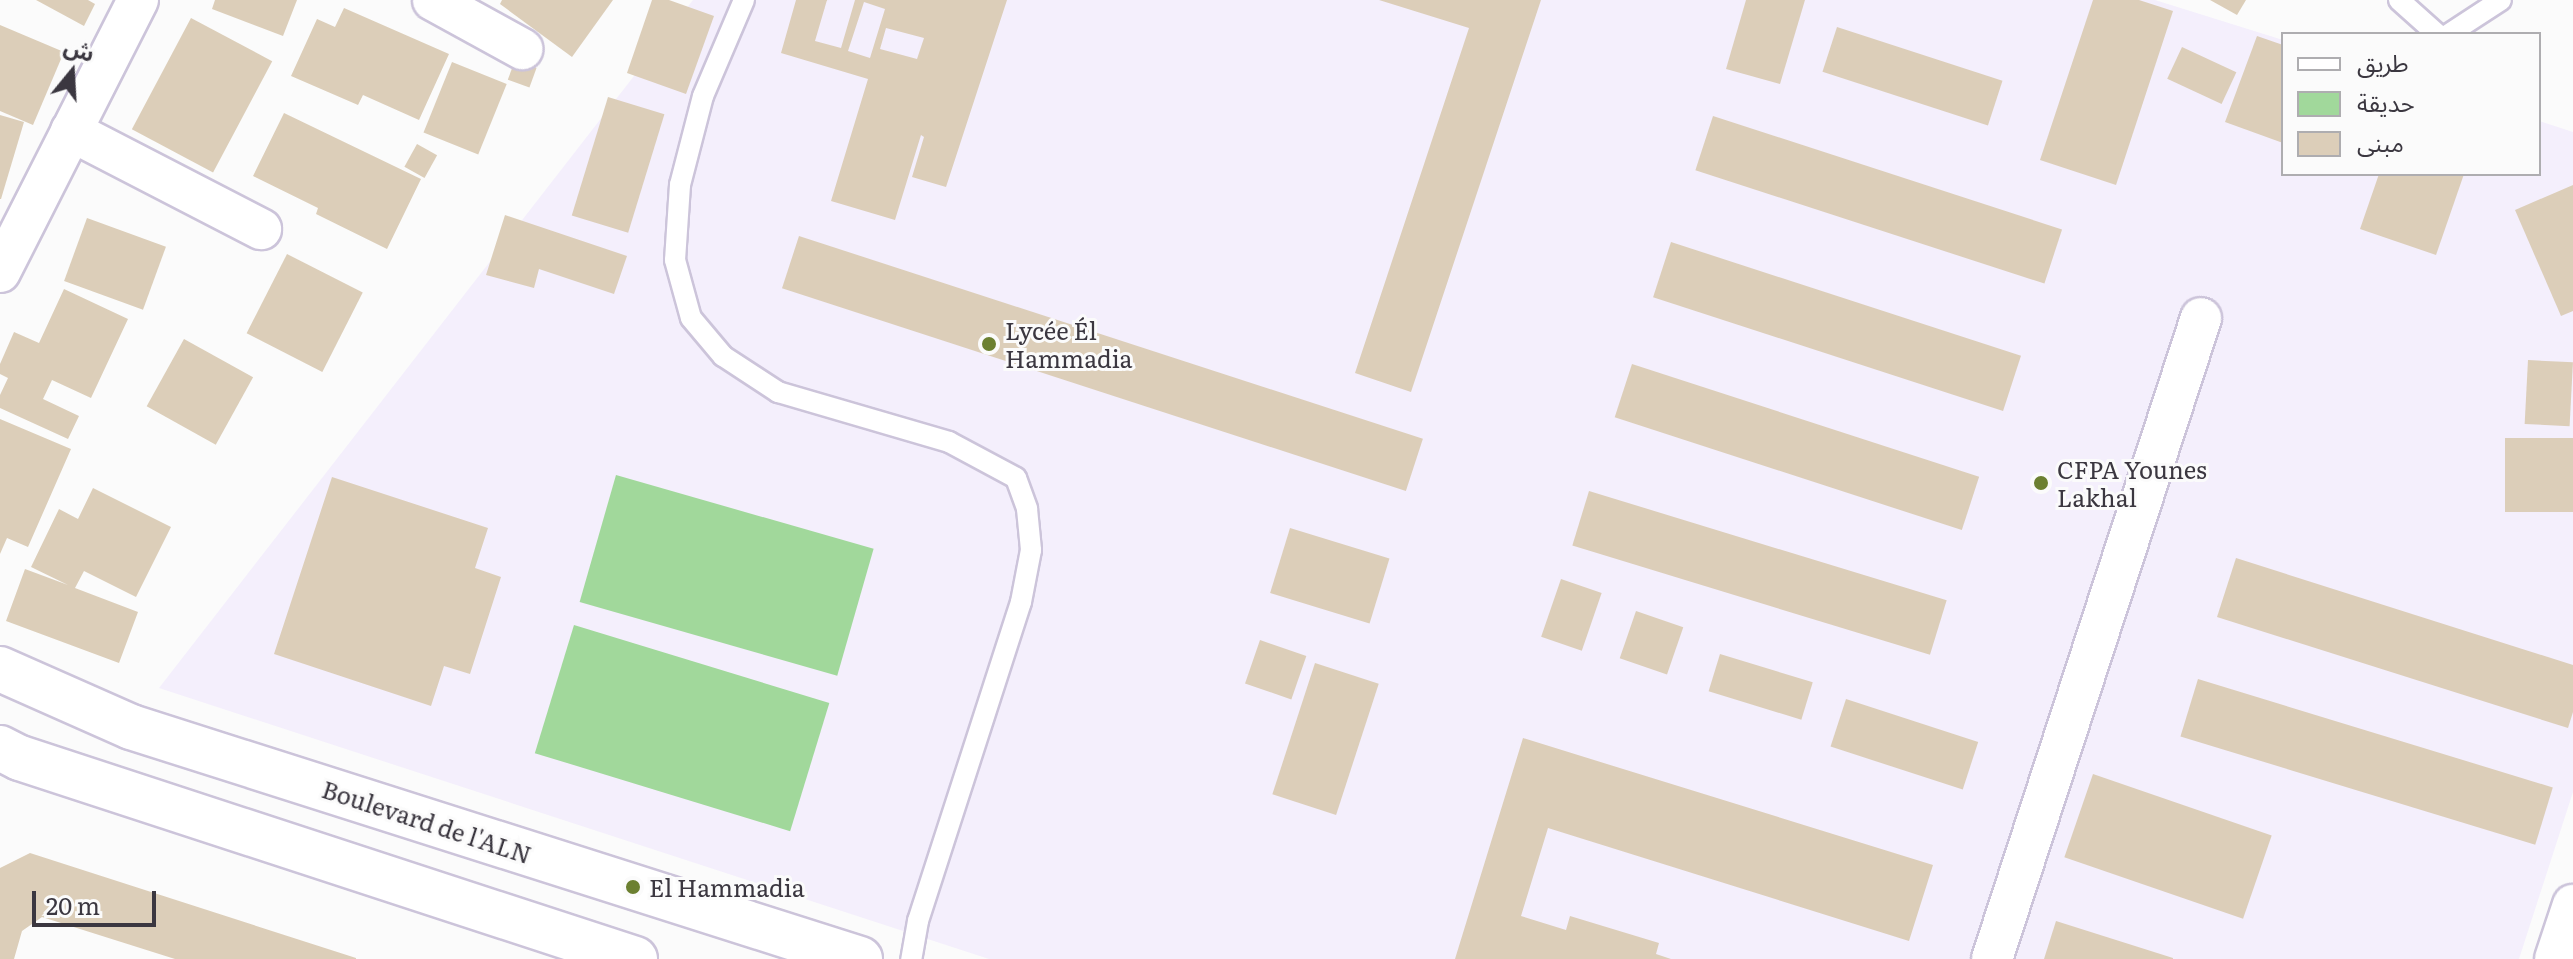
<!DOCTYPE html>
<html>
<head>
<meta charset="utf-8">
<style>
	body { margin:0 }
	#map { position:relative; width:2573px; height:959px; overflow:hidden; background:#fbfbfb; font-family:Literata,"Noto Sans Arabic",serif }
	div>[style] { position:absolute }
	.built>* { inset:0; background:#f4effc }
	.green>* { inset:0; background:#a1d89b; transform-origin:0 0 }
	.building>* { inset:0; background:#dcceb9; transform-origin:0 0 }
	.roads { filter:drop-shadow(2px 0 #ccc4da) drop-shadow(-2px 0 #ccc4da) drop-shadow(0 2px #ccc4da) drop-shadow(0 -2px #ccc4da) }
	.lane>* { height:20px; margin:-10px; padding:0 10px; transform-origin:10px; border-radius:10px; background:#fff }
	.street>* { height:40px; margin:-20px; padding:0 20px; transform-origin:20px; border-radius:20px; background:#fff }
	.secondary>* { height:44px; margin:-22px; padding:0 22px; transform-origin:22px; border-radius:22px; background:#fff }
	.dots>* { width:22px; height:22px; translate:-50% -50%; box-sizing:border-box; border:4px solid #fbfbfb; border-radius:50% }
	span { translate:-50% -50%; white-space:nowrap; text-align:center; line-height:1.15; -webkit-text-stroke:6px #fbfbfb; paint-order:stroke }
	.poi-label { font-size:24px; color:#3b3740 }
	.left { translate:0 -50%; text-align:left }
	.street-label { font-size:24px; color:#3b3740 }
	.legend { position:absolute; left:2281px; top:32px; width:260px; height:144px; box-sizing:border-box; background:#fbfbfb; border:2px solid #aeadb0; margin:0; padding:10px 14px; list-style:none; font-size:24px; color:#3b3740 }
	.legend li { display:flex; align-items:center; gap:16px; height:40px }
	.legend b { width:40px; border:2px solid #aeadb0 }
	.north { position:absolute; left:32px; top:32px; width:80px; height:80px; -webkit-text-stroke:6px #fbfbfb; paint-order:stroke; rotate:18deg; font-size:22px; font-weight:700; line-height:32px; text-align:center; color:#3b3740 }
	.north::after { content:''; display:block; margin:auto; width:28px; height:36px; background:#3b3740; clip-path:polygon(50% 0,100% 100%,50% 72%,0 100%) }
	.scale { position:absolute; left:32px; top:891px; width:124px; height:36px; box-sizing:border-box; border:4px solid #3b3740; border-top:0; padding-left:10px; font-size:24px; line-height:28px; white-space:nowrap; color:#3b3740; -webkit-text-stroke:6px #fbfbfb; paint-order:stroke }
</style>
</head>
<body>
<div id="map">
	<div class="built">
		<div style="clip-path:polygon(693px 0,2155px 0,2283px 40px,2283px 174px,2539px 174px,2539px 121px,2573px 132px,2573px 792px,2519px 959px,989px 959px,159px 688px)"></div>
	</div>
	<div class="green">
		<div style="left:616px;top:475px;width:268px;height:132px;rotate:16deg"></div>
		<div style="left:574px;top:625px;width:267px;height:134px;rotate:17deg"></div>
	</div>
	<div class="building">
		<div style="clip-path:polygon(36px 0,88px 0,95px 4px,84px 26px)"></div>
		<div style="clip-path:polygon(215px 0,297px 0,283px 36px,212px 9px)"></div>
		<div style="clip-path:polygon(502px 0,613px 0,572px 57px,500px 4px)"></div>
		<div style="clip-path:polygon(652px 0,669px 0,714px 16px,686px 94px,627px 73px)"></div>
		<div style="clip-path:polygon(evenodd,796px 0,827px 0,815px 41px,841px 48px,855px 0,1007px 0,946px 187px,912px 177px,924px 137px,921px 135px,895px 220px,831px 201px,868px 79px,781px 53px,796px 0,864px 2px,885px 9px,870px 58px,848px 51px,864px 2px,796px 0,886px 28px,924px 38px,917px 59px,880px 49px,886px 28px)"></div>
		<div style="clip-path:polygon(1541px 0,1411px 392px,1355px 373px,1469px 28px,1379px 0)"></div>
		<div style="clip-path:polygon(1746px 0,1805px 0,1780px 84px,1726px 69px)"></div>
		<div style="clip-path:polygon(2093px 0,2139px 0,2173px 11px,2116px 185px,2040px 160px)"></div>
		<div style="clip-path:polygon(2210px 0,2246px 0,2237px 15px)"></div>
		<div style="clip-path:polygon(344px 8px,449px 54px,419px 120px,363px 95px,358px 105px,291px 76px,317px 19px,335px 27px)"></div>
		<div style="left:191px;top:18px;width:92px;height:126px;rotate:28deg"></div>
		<div style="clip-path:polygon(0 25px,64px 52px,33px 125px,0 111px)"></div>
		<div style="left:1837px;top:27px;width:174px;height:47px;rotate:18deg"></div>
		<div style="clip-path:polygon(2257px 36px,2283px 45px,2283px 143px,2225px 122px)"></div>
		<div style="left:2182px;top:47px;width:60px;height:35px;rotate:25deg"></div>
		<div style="left:515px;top:60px;width:23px;height:21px;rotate:20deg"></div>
		<div style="left:452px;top:62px;width:59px;height:76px;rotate:22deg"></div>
		<div style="left:608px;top:97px;width:59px;height:124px;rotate:17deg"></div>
		<div style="clip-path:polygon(284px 113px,421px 179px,387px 249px,316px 214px,318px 208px,253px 176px)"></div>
		<div style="clip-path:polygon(0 115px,24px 122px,1px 199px,0 199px)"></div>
		<div style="left:1713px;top:116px;width:367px;height:57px;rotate:18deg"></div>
		<div style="left:417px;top:144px;width:23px;height:26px;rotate:29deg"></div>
		<div style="clip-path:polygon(2379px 174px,2464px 174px,2436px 255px,2360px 229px)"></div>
		<div style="clip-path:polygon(2573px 185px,2573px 311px,2561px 316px,2515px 210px)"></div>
		<div style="clip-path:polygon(505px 215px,627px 256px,614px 294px,539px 269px,534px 288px,486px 275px)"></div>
		<div style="left:87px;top:218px;width:84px;height:67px;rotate:20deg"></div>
		<div style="left:799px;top:236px;width:656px;height:55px;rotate:18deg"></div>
		<div style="left:1671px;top:242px;width:368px;height:58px;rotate:18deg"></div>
		<div style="left:287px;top:254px;width:85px;height:89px;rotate:27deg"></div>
		<div style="clip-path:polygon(64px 289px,128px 319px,91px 398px,52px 380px,43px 399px,79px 416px,68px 439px,0 408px,0 395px,8px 378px,0 374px,0 364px,14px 332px,39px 343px)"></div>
		<div style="left:184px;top:339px;width:79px;height:77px;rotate:29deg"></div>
		<div style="left:2528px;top:360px;width:45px;height:64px;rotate:3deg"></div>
		<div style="left:1632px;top:364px;width:365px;height:56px;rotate:18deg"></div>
		<div style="clip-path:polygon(0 419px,71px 449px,28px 547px,7px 538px,0 554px)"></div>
		<div style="left:2573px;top:438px;width:74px;height:68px;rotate:90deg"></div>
		<div style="clip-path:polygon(332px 477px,488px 528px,475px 568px,501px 577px,470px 674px,444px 666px,431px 706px,274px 654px)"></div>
		<div style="clip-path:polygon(93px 488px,171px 527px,136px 597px,84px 571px,75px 588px,138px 612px,119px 663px,6px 621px,25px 569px,68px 585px,31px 567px,59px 509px,78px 519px)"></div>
		<div style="left:1589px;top:491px;width:374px;height:57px;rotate:17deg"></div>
		<div style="left:1290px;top:528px;width:104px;height:68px;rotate:17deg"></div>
		<div style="clip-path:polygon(2236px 558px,2573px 665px,2573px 712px,2568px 728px,2217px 617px)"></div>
		<div style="left:1561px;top:579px;width:43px;height:61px;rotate:19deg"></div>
		<div style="left:1636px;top:611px;width:50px;height:50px;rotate:19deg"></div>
		<div style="left:1260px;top:640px;width:49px;height:46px;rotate:19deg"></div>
		<div style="left:1720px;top:654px;width:97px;height:39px;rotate:17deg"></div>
		<div style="left:1315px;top:663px;width:67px;height:138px;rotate:18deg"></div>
		<div style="left:2198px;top:679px;width:371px;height:60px;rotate:17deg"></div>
		<div style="left:1846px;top:699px;width:139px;height:50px;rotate:18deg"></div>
		<div style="clip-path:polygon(1523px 738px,1933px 865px,1909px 941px,1548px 828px,1521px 916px,1566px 930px,1570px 916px,1659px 943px,1656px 954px,1671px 959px,1455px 959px)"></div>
		<div style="left:2093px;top:774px;width:189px;height:88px;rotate:19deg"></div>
		<div style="clip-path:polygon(30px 853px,356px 958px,356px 959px,175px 959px,42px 917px,22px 931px,14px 959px,0 959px,0 868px)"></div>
		<div style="clip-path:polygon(2056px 921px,2173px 958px,2173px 959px,2044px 959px)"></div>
	</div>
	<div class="roads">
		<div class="lane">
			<div style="left:744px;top:0;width:104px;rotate:113.1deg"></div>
			<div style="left:703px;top:96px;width:92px;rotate:104.5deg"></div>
			<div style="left:680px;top:185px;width:75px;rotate:93.8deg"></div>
			<div style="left:675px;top:260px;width:60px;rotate:74.6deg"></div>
			<div style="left:691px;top:318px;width:50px;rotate:49.9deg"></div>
			<div style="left:723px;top:356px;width:66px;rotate:33.2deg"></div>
			<div style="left:778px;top:392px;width:178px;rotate:16.3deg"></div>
			<div style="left:949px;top:442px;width:76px;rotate:28.2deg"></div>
			<div style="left:1016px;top:478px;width:33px;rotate:70deg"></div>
			<div style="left:1027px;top:509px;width:41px;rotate:84.4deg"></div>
			<div style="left:1031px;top:550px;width:53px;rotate:100.9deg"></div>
			<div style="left:1021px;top:602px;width:335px;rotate:107.9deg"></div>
			<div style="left:918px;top:921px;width:39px;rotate:100deg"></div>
			<div style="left:2399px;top:0;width:51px;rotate:41.8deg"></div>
			<div style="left:2449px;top:34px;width:62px;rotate:-33.2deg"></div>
		</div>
		<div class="street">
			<div style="left:433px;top:0;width:102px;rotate:28.8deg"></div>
			<div style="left:71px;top:131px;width:214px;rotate:27.3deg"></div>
			<div style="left:0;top:272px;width:305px;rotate:-63.1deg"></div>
			<div style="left:1992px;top:959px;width:674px;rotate:-71.94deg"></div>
			<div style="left:2555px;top:959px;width:57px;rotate:-71.6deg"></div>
		</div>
		<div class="secondary">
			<div style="left:0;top:669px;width:143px;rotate:23.9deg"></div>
			<div style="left:131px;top:727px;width:765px;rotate:17.65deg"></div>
			<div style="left:0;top:748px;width:22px;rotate:27deg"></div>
			<div style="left:20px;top:758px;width:647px;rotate:18.1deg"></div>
		</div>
	</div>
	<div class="dots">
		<div style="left:989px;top:344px;background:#6c8031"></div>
		<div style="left:2041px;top:483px;background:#6c8031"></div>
		<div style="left:633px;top:887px;background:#6c8031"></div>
	</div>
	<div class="poi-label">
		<span class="left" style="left:1005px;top:344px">Lycée Él<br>Hammadia</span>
		<span class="left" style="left:2057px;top:483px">CFPA Younes<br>Lakhal</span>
		<span class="left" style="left:649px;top:887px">El Hammadia</span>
	</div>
	<div class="street-label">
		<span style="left:427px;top:821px;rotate:18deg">Boulevard de l'ALN</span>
	</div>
	<ul class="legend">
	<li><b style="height:10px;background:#fff"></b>طريق</li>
	<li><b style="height:22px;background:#a1d89b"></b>حديقة</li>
	<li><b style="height:22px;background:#dcceb9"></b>مبنى</li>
	</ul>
	<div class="north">ش</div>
	<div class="scale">20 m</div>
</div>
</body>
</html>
